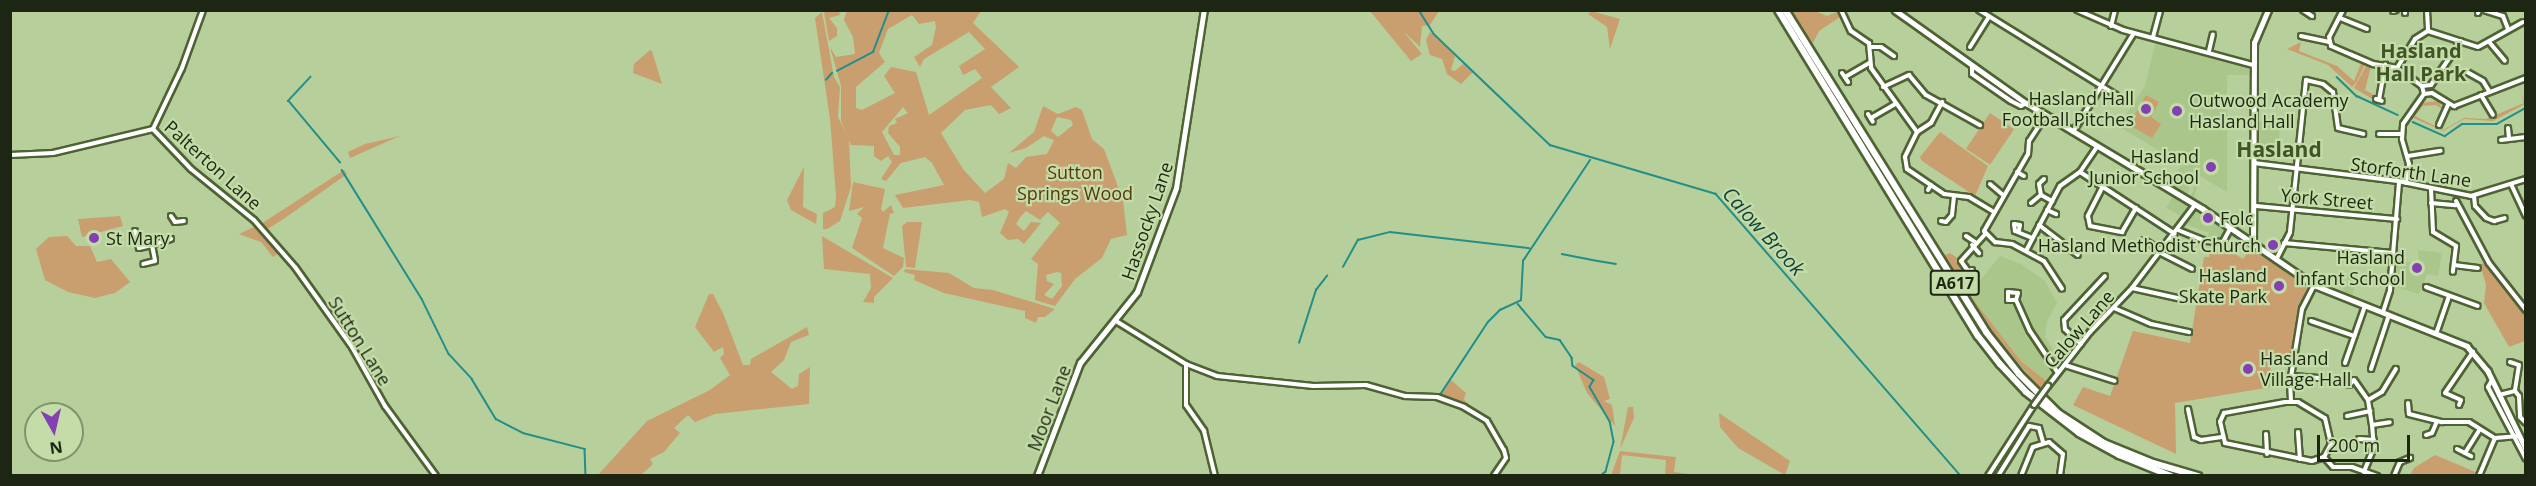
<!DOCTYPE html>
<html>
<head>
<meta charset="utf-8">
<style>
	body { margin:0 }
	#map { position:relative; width:2536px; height:486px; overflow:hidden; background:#b7cf9b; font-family:"Open Sans",sans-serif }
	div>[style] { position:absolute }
	.built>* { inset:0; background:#aac68b; transform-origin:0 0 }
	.green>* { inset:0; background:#ca9f6f; transform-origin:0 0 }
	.stream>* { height:1.5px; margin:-0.75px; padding:0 0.75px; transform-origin:0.75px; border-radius:0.75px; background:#228f88 }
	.roads { filter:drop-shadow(2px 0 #4e6334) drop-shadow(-2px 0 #4e6334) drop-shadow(0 2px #4e6334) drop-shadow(0 -2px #4e6334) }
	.minor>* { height:4px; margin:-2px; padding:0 2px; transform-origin:2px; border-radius:2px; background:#fff }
	.major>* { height:4.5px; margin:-2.25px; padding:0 2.25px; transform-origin:2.25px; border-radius:2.25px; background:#fff }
	.highway>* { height:6px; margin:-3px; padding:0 3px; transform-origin:3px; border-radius:3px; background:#fff }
	.bridges { filter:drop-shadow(2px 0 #4e6334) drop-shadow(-2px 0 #4e6334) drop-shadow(0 2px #4e6334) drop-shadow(0 -2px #4e6334) }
	.minor-bridge>* { height:4px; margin:-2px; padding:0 2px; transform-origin:2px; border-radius:2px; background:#fff }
	.dots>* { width:16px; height:16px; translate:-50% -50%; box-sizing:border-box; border:3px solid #c3dca8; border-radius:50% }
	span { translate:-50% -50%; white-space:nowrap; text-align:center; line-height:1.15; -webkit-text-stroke:4.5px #c3dca8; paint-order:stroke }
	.shield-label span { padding:2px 4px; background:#c3dca8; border:2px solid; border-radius:4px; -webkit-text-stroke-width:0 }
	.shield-label { font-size:16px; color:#1d2612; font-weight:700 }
	.poi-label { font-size:18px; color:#1d2612 }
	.right { translate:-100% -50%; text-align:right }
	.left { translate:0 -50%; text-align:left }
	.street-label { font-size:18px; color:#1d2612 }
	.park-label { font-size:18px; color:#583709 }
	.neighbourhood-label { font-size:20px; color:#405425; font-weight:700 }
	.water-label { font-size:20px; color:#103f3c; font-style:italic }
	.quarter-label { font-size:21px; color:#405425; font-weight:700 }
	.frame { position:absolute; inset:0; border:12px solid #1d2612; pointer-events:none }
	.north { position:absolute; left:24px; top:402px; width:60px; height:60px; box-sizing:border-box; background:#c3dca8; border:2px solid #81936c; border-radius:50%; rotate:172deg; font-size:16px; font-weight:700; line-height:24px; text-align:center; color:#1d2612 }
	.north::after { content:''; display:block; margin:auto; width:21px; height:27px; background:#8440b3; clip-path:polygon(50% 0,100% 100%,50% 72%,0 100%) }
	.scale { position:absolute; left:2317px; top:435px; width:93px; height:27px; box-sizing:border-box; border:3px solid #1d2612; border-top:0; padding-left:8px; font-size:18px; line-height:21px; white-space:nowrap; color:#1d2612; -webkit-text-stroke:4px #c3dca8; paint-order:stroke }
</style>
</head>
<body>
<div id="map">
	<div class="built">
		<div style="clip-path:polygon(2156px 40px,2247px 65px,2252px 70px,2252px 75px,2227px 75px,2227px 192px,2200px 176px,2194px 198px,2191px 197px,2197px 173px,2193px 170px,2187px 198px,2183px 196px,2183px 202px,2189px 208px,2184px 218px,2166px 208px,2176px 191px,2172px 188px,2181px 164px,2118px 126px,2145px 86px)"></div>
		<div style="clip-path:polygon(2259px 121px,2280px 122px,2278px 150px,2260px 150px)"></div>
		<div style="clip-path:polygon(2194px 211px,2227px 231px,2223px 241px,2207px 240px,2209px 233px,2186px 224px)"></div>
		<div style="clip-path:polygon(2418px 250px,2442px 253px,2438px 276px,2427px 274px,2419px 294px,2393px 286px,2395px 260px,2419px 263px)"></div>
		<div style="clip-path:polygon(2000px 256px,2021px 264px,2045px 281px,2057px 303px,2047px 321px,2045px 337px,2062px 363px,2049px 383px,2021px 361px,1969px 294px)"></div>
		<div style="left:2349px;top:271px;width:10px;height:24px;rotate:17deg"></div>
	</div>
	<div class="green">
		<div style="clip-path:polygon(evenodd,847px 10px,981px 11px,973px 23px,1019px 67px,991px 87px,1011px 108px,999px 114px,991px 105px,965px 110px,941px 133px,963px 169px,985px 193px,1004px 179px,1008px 163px,1016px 168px,1026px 157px,1047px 154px,1054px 140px,1044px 136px,1026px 148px,1009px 153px,1034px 132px,1043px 106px,1058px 114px,1076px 107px,1082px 110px,1092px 139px,1104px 149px,1123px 200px,1127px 235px,1111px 239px,1102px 258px,1075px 279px,1055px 306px,1035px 300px,1038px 264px,1031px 259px,1060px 223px,1048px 212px,1040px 220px,1026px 211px,1021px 216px,1016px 224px,1024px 231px,1031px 222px,1041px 223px,1024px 244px,1018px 239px,1008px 240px,1000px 233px,1009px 212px,1005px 209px,982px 217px,979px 202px,970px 200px,903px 208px,895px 195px,944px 185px,932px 163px,925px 157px,901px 163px,886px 181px,881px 179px,892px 162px,888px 156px,881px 161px,874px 156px,874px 146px,851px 145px,841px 121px,841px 86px,830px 47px,836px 57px,855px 54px,853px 37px,844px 20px,847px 10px,912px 15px,919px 24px,935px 21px,936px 27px,932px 45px,914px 57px,920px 67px,924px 59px,969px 32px,985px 49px,959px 66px,963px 75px,975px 69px,982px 78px,929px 115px,916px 72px,891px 67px,884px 76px,895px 93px,862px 110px,856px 108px,856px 87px,885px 62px,879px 53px,888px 29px,912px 15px,847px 10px,903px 107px,908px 113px,895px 119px,897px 123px,889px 126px,888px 133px,900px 147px,900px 155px,894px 155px,882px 132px,903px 107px,847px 10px,1057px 117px,1071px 120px,1073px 125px,1058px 137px,1051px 131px,1057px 117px,847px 10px,1057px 272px,1061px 273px,1062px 286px,1052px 299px,1044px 295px,1054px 284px,1047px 281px,1046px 275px,1057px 272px)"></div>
		<div style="clip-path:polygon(839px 11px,840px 15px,829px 18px,837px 28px,837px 36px,829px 41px,824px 12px)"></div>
		<div style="clip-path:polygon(1370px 11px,1439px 11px,1430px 25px,1422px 26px,1420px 47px,1403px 31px,1422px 54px,1411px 61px)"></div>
		<div style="clip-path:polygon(1591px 11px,1620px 19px,1610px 49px,1607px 27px,1588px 14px)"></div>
		<div style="clip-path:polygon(1789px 11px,1815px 11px,1827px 16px,1837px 12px,1840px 17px,1819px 31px,1813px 43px)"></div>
		<div style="clip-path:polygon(822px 12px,834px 77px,840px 87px,838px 117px,849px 139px,851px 187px,840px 221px,827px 229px,823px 229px,823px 213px,835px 207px,836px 196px,830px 119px,815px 18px)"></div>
		<div style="clip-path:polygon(1430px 32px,1455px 56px,1451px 70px,1455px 71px,1463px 64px,1473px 72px,1461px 84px,1447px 74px,1442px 59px,1430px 55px,1426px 40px)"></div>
		<div style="clip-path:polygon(2301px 42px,2299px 51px,2337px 66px,2354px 81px,2362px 61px,2366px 63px,2356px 83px,2352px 87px,2328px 65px,2287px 49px)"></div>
		<div style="clip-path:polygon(650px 50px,652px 51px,662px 84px,633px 73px,634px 64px)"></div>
		<div style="clip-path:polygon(2367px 64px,2371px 66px,2365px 90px,2376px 96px,2374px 100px,2354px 88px)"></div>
		<div style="clip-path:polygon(2519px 86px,2525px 104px,2493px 121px,2464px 119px,2443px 131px,2411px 117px,2421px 103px,2438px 101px,2444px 110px,2436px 105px,2423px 106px,2415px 116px,2443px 130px,2464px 118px,2486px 119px,2524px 103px)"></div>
		<div style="clip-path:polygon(2146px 95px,2159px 102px,2151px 117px,2161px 124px,2152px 138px,2129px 125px)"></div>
		<div style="left:1990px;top:113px;width:29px;height:43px;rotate:34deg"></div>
		<div style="clip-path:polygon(1940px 132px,1988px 166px,1975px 196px,1922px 161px,1920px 157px)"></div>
		<div style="clip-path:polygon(400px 136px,368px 150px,350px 158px,348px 152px,365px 144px)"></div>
		<div style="clip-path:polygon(804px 167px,803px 207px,817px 214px,816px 224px,791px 210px,787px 200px)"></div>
		<div style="clip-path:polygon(344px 170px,347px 174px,285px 218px,266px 230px,261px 224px)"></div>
		<div style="clip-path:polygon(853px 182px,885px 189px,881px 209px,883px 212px,891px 205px,894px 213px,890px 214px,883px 248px,904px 258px,903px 267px,894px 276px,852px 248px,862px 218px,857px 214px,864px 207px,849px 211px)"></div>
		<div style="clip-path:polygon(120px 216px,123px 226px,82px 237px,78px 219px)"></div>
		<div style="clip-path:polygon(907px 222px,922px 222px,915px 268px,906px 267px,902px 226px)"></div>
		<div style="clip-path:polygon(256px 226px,279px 253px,273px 257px,261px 242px,239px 234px)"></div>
		<div style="clip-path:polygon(67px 236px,76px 246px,90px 246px,97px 262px,111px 259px,130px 282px,115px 293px,95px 298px,68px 292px,45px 280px,36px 249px,49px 237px)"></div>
		<div style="clip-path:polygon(822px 236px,893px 278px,874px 297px,874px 303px,863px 302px,871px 288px,870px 274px,824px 269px)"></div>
		<div style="clip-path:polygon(2250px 249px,2308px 284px,2299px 312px,2292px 365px,2270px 364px,2272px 387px,2175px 403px,2176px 454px,2073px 405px,2083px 387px,2110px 396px,2133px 331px,2190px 343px,2204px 257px,2209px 257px,2210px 252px,2232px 252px,2243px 259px)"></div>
		<div style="clip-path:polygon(1950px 253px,1960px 260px,1965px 270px,1963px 275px,1977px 284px,1969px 294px,2021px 361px,2049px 383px,2042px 389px,2001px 345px,1967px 298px,1942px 256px)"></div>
		<div style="clip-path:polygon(2487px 263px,2525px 313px,2525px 341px,2509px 347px,2484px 303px,2486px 285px,2480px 264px)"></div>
		<div style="clip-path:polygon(905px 269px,949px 273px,974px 288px,993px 290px,1055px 309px,1045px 317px,1038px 317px,1036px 323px,1025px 318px,1025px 311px,944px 293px,914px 280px,915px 275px,904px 272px)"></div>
		<div style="clip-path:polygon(709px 294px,713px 294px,723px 313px,743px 365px,750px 365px,751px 359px,807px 327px,809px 335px,791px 342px,784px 360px,771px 372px,792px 389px,798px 386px,799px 374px,810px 367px,809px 404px,715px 414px,695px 422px,688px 415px,674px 428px,680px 433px,664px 452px,650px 459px,653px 464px,641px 475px,598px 475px,647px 421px,710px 390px,730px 375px,720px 358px,724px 354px,723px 347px,714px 352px,695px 327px)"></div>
		<div style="clip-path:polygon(1579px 362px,1604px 377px,1610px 399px,1604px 401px,1612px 405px,1615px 426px,1587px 393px,1575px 365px)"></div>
		<div style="clip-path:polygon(1451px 380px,1466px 393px,1464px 399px,1470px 408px,1441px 395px)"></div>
		<div style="clip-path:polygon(1628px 407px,1633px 407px,1634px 418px,1620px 449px)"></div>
		<div style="clip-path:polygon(1719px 413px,1790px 461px,1785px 475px,1738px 448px,1720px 427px)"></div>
		<div style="clip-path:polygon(1620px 451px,1676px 457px,1674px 472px,1697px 475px,1665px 475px,1666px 460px,1622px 455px,1620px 475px,1611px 475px)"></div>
		<div style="clip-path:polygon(2435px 455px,2478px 473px,2477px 475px,2410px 475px,2414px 468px)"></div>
	</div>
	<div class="stream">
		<div style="left:1419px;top:10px;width:28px;rotate:58deg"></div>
		<div style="left:1434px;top:34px;width:161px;rotate:43.7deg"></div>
		<div style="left:1550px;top:145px;width:173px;rotate:16.4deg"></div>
		<div style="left:1716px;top:194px;width:374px;rotate:49deg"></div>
		<div style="left:837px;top:71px;width:41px;rotate:-27.8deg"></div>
		<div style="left:873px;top:52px;width:45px;rotate:-69.1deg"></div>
		<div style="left:311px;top:77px;width:33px;rotate:133deg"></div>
		<div style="left:289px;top:101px;width:80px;rotate:50.1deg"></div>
		<div style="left:2337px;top:77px;width:28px;rotate:44deg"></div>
		<div style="left:2357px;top:96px;width:45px;rotate:24.9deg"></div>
		<div style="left:826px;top:80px;width:9px;rotate:-49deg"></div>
		<div style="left:2413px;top:122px;width:35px;rotate:24deg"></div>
		<div style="left:2445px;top:136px;width:21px;rotate:-35deg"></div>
		<div style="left:2462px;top:124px;width:35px"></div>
		<div style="left:2497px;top:124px;width:33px;rotate:-29deg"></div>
		<div style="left:342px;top:170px;width:152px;rotate:58.2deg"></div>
		<div style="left:422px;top:299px;width:61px;rotate:63.9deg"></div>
		<div style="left:449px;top:354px;width:34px;rotate:47deg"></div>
		<div style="left:472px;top:379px;width:47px;rotate:59deg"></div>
		<div style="left:496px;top:419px;width:30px;rotate:27deg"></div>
		<div style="left:523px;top:433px;width:64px;rotate:14.5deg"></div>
		<div style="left:585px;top:449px;width:27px;rotate:88deg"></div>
		<div style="left:1562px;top:254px;width:36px;rotate:11deg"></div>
		<div style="left:1598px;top:261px;width:18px;rotate:9deg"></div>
		<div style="left:1343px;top:267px;width:31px;rotate:-61deg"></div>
		<div style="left:1358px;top:240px;width:33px;rotate:-14deg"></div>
		<div style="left:1390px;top:232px;width:140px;rotate:6.6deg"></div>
		<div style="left:1518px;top:304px;width:43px;rotate:49.7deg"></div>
		<div style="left:1546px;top:337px;width:14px;rotate:12deg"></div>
		<div style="left:1560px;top:340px;width:22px;rotate:56deg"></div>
		<div style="left:1572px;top:358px;width:8px;rotate:83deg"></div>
		<div style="left:1573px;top:366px;width:25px;rotate:34deg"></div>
		<div style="left:1594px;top:380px;width:8px;rotate:120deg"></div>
		<div style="left:1590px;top:387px;width:39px;rotate:60deg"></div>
		<div style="left:1610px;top:421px;width:21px;rotate:79deg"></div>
		<div style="left:1614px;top:442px;width:31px;rotate:105deg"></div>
		<div style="left:1606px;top:472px;width:6px;rotate:141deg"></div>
		<div style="left:1299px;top:343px;width:56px;rotate:-72.2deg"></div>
		<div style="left:1316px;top:290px;width:18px;rotate:-52deg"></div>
		<div style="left:1440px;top:395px;width:87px;rotate:-56.7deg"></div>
		<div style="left:1488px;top:322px;width:17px;rotate:-45deg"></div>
		<div style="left:1500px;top:310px;width:23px;rotate:-25deg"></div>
		<div style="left:1521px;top:300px;width:39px;rotate:-87deg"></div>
		<div style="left:1523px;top:261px;width:121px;rotate:-56.4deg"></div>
	</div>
	<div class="roads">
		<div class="minor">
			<div style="left:1841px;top:10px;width:23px;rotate:65deg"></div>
			<div style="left:1851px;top:31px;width:22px;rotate:34deg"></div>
			<div style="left:1869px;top:43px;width:25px;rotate:85deg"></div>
			<div style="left:1871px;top:68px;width:79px;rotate:54.3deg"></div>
			<div style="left:1917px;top:132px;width:28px;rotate:116deg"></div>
			<div style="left:1905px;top:157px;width:12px;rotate:81deg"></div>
			<div style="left:1907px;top:169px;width:45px;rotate:34deg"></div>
			<div style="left:1944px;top:194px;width:25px;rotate:7deg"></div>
			<div style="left:1969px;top:197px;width:27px;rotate:31deg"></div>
			<div style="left:1979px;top:10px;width:161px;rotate:31.8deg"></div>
			<div style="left:2077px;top:10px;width:50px;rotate:23.5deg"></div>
			<div style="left:2123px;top:30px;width:135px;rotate:15.1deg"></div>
			<div style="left:2303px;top:10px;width:11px;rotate:34deg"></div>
			<div style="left:2343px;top:10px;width:30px;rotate:117deg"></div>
			<div style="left:2329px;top:37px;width:9px;rotate:77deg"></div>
			<div style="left:2331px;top:46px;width:46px;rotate:23.2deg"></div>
			<div style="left:2373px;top:64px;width:24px;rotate:9deg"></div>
			<div style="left:2397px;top:68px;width:31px;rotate:36deg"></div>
			<div style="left:2405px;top:10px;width:3px;rotate:90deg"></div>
			<div style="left:2427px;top:10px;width:21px;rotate:87deg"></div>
			<div style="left:2484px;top:10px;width:20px;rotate:18deg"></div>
			<div style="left:2503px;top:16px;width:14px;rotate:69deg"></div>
			<div style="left:2393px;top:11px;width:3px;rotate:-18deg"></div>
			<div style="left:2478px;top:13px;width:3px;rotate:-72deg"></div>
			<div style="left:2340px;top:18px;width:29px;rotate:22deg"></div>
			<div style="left:2111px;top:26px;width:16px;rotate:-76deg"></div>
			<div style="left:2301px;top:36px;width:29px;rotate:12deg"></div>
			<div style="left:2153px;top:37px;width:28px;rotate:-75deg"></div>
			<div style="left:2490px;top:43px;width:23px;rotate:50deg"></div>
			<div style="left:1871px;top:47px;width:10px"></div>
			<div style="left:1881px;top:47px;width:16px;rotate:35deg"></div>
			<div style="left:1970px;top:47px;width:36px;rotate:-58deg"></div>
			<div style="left:2209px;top:51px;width:17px;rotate:-77deg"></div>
			<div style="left:1972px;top:66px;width:8px;rotate:90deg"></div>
			<div style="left:1972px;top:74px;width:47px;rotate:34.7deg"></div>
			<div style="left:2011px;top:101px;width:11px;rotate:27deg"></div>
			<div style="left:2021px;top:106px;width:6px;rotate:-31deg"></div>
			<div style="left:2397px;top:68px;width:34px;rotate:-58deg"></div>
			<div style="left:2415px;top:39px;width:15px;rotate:-32deg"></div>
			<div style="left:2428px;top:31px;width:52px;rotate:17.7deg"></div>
			<div style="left:2478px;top:47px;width:51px;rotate:-29.1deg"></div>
			<div style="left:2467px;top:72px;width:18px;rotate:29deg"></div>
			<div style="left:2483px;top:81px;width:12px;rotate:59deg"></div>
			<div style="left:1842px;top:73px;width:11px;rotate:56deg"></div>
			<div style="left:1845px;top:77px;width:28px;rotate:-30deg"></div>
			<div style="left:2431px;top:85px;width:53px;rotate:-55.7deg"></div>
			<div style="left:1883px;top:87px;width:29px;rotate:-25deg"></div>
			<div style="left:1909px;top:75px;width:26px;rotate:50deg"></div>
			<div style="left:1926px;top:95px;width:62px;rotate:29.1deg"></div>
			<div style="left:2432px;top:93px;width:26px;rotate:31deg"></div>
			<div style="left:2454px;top:106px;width:77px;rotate:-21.3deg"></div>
			<div style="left:2424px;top:94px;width:8px;rotate:-104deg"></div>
			<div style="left:2422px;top:86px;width:9px;rotate:-6deg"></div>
			<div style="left:2481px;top:95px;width:23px;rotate:59deg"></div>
			<div style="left:2376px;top:99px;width:6px;rotate:18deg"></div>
			<div style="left:2379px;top:100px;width:36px;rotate:-80deg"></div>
			<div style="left:1868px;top:114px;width:9px;rotate:58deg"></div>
			<div style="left:2046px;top:115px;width:31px;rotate:123deg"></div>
			<div style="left:2029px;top:141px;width:13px;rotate:94deg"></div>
			<div style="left:2028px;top:154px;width:89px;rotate:119.7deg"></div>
			<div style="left:1984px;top:231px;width:16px;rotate:45deg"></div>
			<div style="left:1995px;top:242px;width:17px;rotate:7deg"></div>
			<div style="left:2012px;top:244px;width:36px;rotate:28deg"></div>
			<div style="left:2044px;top:261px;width:33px;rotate:57deg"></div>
			<div style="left:1871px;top:118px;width:28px;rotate:-30deg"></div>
			<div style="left:2439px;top:125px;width:22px;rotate:-66deg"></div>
			<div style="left:2508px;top:128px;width:10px;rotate:84deg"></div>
			<div style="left:153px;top:129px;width:55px;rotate:46.5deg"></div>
			<div style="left:191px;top:169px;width:81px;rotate:39deg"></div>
			<div style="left:254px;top:220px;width:62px;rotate:48.9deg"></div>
			<div style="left:295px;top:267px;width:98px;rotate:54.5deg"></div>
			<div style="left:352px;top:347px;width:68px;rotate:60.8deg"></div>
			<div style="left:385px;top:406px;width:87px;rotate:53.9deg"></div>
			<div style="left:153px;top:129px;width:68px;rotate:-64.6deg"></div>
			<div style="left:182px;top:68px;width:62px;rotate:-70.1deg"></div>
			<div style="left:1917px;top:132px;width:17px;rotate:-33deg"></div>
			<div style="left:1931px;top:123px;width:24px;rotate:-62deg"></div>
			<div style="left:2073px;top:132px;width:116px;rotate:-58.4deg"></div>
			<div style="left:2379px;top:134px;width:23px"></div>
			<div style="left:2501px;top:140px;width:25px;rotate:-7deg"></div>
			<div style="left:10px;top:155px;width:43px;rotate:-2.7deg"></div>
			<div style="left:53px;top:153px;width:103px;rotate:-13.5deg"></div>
			<div style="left:2408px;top:156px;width:33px;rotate:-9deg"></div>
			<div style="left:2254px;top:163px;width:145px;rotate:7.1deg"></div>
			<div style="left:2398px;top:181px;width:75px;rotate:11.6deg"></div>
			<div style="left:2471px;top:196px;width:58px;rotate:-17.2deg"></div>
			<div style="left:2017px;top:172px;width:8px;rotate:30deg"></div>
			<div style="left:2080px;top:172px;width:113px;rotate:33.1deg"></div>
			<div style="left:2044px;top:179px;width:7px;rotate:135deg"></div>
			<div style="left:2039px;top:184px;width:11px;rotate:80deg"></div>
			<div style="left:2041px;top:195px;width:13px;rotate:29deg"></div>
			<div style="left:2406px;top:183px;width:19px;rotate:-81deg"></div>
			<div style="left:2409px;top:164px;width:26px;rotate:-106deg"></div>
			<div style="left:2402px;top:139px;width:15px;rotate:-86deg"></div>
			<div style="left:2403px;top:124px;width:37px;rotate:-55deg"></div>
			<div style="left:2424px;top:94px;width:8px;rotate:-7deg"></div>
			<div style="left:1990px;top:184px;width:17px;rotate:40deg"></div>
			<div style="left:2511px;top:184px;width:35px;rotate:65deg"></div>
			<div style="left:2103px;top:186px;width:34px;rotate:117deg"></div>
			<div style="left:2088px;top:216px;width:10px;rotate:79deg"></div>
			<div style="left:2090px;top:226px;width:33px;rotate:11deg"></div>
			<div style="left:2122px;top:232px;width:28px;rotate:-60deg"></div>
			<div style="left:2431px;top:189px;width:43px;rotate:87.3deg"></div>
			<div style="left:2433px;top:232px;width:27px;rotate:31deg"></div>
			<div style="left:2456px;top:246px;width:26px;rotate:97deg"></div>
			<div style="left:1928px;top:190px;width:6px;rotate:-59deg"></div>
			<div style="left:2474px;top:196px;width:10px;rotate:84deg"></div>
			<div style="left:2475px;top:206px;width:16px;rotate:47deg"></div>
			<div style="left:2486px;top:218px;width:9px;rotate:21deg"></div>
			<div style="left:2494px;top:221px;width:11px;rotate:-15deg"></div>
			<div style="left:2456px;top:201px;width:70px;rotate:62deg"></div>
			<div style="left:2489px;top:263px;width:60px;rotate:51.8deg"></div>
			<div style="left:2031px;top:203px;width:13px;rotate:-39deg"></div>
			<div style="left:2431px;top:203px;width:25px;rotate:5deg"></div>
			<div style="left:2256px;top:206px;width:142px;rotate:5.3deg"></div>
			<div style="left:2047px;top:210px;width:10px;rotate:24deg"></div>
			<div style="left:171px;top:216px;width:7px;rotate:56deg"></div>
			<div style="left:175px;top:222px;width:9px;rotate:-6deg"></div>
			<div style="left:1941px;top:221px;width:5px;rotate:11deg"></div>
			<div style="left:1946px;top:222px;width:9px;rotate:-49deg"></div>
			<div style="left:1952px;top:215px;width:19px;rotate:-84deg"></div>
			<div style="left:2039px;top:225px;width:49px;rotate:37.6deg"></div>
			<div style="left:2019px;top:230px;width:5px;rotate:-79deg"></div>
			<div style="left:2020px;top:225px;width:6px;rotate:-171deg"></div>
			<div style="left:2014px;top:224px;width:7px;rotate:82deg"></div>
			<div style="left:2015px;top:231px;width:18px;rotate:22deg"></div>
			<div style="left:2178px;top:230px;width:29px;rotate:22deg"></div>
			<div style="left:2205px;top:241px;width:18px;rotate:3deg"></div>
			<div style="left:2223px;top:242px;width:15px;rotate:-62deg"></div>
			<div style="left:135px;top:231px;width:17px;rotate:77deg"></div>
			<div style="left:139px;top:248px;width:13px;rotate:-13deg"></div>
			<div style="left:152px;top:245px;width:16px;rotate:79deg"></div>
			<div style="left:155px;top:261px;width:12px;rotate:166deg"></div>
			<div style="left:1966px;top:236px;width:11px;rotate:34deg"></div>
			<div style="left:2144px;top:240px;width:19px;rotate:32deg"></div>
			<div style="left:2284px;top:243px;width:109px;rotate:5.2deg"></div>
			<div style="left:152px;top:245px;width:20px;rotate:-18deg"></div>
			<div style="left:1972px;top:245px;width:11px;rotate:49deg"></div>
			<div style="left:2026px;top:251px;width:73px;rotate:-62.4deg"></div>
			<div style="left:2060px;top:186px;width:24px;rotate:-35deg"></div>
			<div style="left:2080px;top:172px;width:30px;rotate:-56deg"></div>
			<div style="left:2159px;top:252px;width:37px;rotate:27deg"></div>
			<div style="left:2276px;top:260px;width:31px;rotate:-63deg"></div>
			<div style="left:2290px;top:232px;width:153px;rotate:-84deg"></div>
			<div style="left:2306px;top:80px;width:17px;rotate:13deg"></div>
			<div style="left:2323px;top:84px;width:13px;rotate:39deg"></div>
			<div style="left:2333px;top:92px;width:36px;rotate:82deg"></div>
			<div style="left:2338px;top:128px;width:26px;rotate:13deg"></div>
			<div style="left:2454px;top:265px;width:24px;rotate:7deg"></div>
			<div style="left:1972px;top:270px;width:4px;rotate:166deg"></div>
			<div style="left:1968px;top:271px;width:12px;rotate:-125deg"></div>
			<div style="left:1961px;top:261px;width:36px;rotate:-48deg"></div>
			<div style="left:2426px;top:287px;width:55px;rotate:20.1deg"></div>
			<div style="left:2132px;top:288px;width:51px;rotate:12.4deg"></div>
			<div style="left:2016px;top:300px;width:8px;rotate:180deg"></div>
			<div style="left:2008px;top:300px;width:8px;rotate:-90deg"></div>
			<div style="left:2008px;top:292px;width:10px;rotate:6deg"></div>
			<div style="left:2018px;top:293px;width:7px;rotate:106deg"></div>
			<div style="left:2016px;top:300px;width:34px;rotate:66deg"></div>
			<div style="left:2030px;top:331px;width:50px;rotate:56.3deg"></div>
			<div style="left:2114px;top:308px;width:40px;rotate:23.4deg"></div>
			<div style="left:2151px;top:324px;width:39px;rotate:12deg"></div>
			<div style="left:2383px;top:312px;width:23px;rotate:-72deg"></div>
			<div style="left:2390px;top:290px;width:108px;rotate:-85.2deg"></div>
			<div style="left:1116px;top:321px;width:82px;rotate:31.6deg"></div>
			<div style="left:1186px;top:364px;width:33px;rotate:21deg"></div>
			<div style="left:1217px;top:376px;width:97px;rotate:5.9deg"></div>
			<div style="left:1313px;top:386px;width:53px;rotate:-1.1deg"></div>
			<div style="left:1366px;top:385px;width:41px;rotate:15.8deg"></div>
			<div style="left:1405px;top:396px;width:32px;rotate:2deg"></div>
			<div style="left:1437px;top:397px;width:29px;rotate:20deg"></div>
			<div style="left:1464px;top:407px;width:27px;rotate:31deg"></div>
			<div style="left:1487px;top:421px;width:34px;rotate:60deg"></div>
			<div style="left:1504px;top:450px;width:8px;rotate:76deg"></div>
			<div style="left:1506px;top:458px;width:22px;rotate:124deg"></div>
			<div style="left:2311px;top:321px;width:46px;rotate:19.2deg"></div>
			<div style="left:2437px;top:331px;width:37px;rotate:-71deg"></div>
			<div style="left:2081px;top:344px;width:22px;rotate:-137deg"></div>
			<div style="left:2065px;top:329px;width:9px;rotate:-96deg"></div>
			<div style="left:2064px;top:320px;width:60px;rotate:-47deg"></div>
			<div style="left:2510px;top:362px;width:9px;rotate:18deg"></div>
			<div style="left:2519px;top:365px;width:26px;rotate:99deg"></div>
			<div style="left:2345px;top:363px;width:60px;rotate:-70.7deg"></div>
			<div style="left:1186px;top:364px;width:41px;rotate:90deg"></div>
			<div style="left:1186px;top:405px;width:32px;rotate:55deg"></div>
			<div style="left:1204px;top:431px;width:46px;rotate:76.3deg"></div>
			<div style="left:2065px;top:365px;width:52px;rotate:17.7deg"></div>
			<div style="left:2371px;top:369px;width:57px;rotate:-71.6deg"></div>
			<div style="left:2292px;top:376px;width:27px;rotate:4deg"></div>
			<div style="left:2492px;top:380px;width:8px;rotate:120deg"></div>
			<div style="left:2488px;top:387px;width:81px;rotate:62.2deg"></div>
			<div style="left:2349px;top:385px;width:7px;rotate:-45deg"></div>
			<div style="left:2354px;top:380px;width:24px;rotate:55deg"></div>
			<div style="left:2368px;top:400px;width:25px;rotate:81deg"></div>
			<div style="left:2372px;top:425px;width:22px;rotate:85deg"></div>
			<div style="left:2374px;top:447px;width:27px;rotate:112deg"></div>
			<div style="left:2048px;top:386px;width:68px;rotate:-52.1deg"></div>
			<div style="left:2090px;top:332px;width:61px;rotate:-46.3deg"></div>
			<div style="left:2132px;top:288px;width:104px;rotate:-52.8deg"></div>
			<div style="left:2515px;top:391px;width:6px;rotate:51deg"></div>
			<div style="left:2519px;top:396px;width:21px;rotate:87deg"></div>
			<div style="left:2520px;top:417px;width:8px;rotate:45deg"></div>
			<div style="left:2499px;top:395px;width:16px;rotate:-14deg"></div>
			<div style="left:2368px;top:400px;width:16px;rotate:-30deg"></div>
			<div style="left:2382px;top:392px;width:27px;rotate:-59deg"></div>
			<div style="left:2291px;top:401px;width:18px;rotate:-93deg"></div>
			<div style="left:2290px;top:383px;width:75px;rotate:-80.8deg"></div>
			<div style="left:2302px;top:309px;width:27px;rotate:-63deg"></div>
			<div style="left:2285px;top:402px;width:13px"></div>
			<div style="left:2298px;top:402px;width:31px;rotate:31deg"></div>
			<div style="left:2325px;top:418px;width:27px;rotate:77deg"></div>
			<div style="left:2331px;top:444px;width:15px;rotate:118deg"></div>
			<div style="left:2324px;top:457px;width:13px;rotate:162deg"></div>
			<div style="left:2312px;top:461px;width:89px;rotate:-168.3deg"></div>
			<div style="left:2225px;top:443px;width:22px;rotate:-103deg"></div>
			<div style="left:2220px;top:422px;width:10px;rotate:-66deg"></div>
			<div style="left:2224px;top:413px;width:62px;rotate:-10.2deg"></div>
			<div style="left:2408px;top:403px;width:11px;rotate:85deg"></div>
			<div style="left:2409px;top:414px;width:34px;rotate:14deg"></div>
			<div style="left:2442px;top:422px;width:27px"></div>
			<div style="left:2469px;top:422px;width:31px;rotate:32deg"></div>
			<div style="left:2495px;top:438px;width:24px;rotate:-5deg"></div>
			<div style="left:2459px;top:405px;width:5px;rotate:-68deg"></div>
			<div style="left:2461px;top:400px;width:17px;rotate:-156deg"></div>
			<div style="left:2445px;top:393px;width:50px;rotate:-55.7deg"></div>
			<div style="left:2188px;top:409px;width:29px;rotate:78deg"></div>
			<div style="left:2194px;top:437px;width:8px;rotate:23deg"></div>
			<div style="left:2201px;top:440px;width:21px;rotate:-8deg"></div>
			<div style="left:2347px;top:416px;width:24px;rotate:-12deg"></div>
			<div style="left:2372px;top:425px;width:18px;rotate:-9deg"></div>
			<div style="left:2298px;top:432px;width:27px;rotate:86deg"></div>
			<div style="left:2266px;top:434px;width:20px;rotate:87deg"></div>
			<div style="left:2426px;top:435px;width:6px;rotate:-18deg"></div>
			<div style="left:2432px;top:433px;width:13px;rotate:-67deg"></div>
			<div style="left:2359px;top:439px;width:15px;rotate:4deg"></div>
			<div style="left:2457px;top:449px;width:16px;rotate:27deg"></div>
			<div style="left:2465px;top:453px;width:28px;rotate:-58deg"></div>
			<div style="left:2324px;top:457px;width:13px;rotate:48deg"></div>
			<div style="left:2333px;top:467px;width:19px"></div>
			<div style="left:2352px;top:467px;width:27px;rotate:20deg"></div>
			<div style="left:1988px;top:476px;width:85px;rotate:-57.1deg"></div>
			<div style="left:1998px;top:476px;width:59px;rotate:-58.2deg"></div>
			<div style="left:2029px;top:426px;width:10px;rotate:11deg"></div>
			<div style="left:2039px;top:428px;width:15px;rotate:74deg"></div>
			<div style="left:2021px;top:476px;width:31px;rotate:-68deg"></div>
			<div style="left:2033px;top:447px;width:17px;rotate:-17deg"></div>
			<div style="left:2049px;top:442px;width:18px;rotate:41deg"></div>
			<div style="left:2063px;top:454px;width:22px;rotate:98deg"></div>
			<div style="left:2394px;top:476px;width:15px;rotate:-67deg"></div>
			<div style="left:2400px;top:462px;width:11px;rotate:-22deg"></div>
			<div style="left:2479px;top:476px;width:41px;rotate:-67.2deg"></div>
		</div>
		<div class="major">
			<div style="left:1895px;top:10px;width:161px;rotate:35.4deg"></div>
			<div style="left:2026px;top:103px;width:206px;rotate:30.9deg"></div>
			<div style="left:2203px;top:209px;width:135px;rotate:34.4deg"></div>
			<div style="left:2314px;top:285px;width:165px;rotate:21.7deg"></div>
			<div style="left:2467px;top:346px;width:33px;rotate:50deg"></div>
			<div style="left:2488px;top:371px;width:87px;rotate:64deg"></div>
			<div style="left:2253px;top:244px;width:201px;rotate:-89.7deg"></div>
			<div style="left:2254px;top:43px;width:36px;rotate:-67deg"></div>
			<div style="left:1037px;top:476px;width:121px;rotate:-69.2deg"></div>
			<div style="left:1080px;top:363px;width:91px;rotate:-51.2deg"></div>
			<div style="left:1137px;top:292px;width:111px;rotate:-69.4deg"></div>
			<div style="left:1176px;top:188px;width:180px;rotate:-81.1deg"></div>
		</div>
		<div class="highway">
			<div style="left:1778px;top:10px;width:382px;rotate:58.5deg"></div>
			<div style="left:1978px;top:336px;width:36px;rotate:52deg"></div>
			<div style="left:2000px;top:364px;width:38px;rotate:47deg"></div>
			<div style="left:2026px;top:392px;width:67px;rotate:37.7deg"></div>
			<div style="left:2079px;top:433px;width:46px;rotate:28.8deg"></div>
			<div style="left:2119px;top:455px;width:56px;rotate:22deg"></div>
			<div style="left:1785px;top:10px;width:380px;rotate:58deg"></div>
			<div style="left:1986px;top:332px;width:53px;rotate:51.8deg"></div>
			<div style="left:2019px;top:374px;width:55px;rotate:45deg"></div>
			<div style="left:2058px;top:413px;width:55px;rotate:33.1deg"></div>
			<div style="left:2104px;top:443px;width:53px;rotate:22.2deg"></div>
			<div style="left:2153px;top:463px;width:47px;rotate:16.1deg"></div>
		</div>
	</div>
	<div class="bridges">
		<div class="minor-bridge">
			<div style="left:2034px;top:405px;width:24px;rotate:-54deg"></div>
		</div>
	</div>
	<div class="dots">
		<div style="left:2146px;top:109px;background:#8440b3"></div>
		<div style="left:2177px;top:111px;background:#8440b3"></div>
		<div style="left:2211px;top:167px;background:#8440b3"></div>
		<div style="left:2208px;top:218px;background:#8440b3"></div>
		<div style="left:94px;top:238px;background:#8440b3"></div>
		<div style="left:2273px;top:245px;background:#8440b3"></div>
		<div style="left:2417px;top:268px;background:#8440b3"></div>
		<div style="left:2279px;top:286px;background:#8440b3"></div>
		<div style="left:2248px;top:369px;background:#8440b3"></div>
	</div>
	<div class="shield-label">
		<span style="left:1955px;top:283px">A617</span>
	</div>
	<div class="poi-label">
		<span class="right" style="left:2134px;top:109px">Hasland Hall<br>Football Pitches</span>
		<span class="left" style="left:2189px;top:111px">Outwood Academy<br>Hasland Hall</span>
		<span class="right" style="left:2199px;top:167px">Hasland<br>Junior School</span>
		<span class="left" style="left:2220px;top:218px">Folc</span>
		<span class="left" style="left:106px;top:238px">St Mary</span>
		<span class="right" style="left:2261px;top:245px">Hasland Methodist Church</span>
		<span class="right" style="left:2405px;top:268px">Hasland<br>Infant School</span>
		<span class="right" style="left:2267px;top:286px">Hasland<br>Skate Park</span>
		<span class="left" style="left:2260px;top:369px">Hasland<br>Village Hall</span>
	</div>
	<div class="street-label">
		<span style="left:213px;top:165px;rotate:42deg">Palterton Lane</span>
		<span style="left:2411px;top:172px;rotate:8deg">Storforth Lane</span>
		<span style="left:2327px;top:199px;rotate:5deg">York Street</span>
		<span style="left:1147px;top:221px;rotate:-71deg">Hassocky Lane</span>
		<span style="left:2079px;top:329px;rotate:-49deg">Calow Lane</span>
		<span style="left:360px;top:341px;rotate:58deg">Sutton Lane</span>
		<span style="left:1049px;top:408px;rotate:-69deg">Moor Lane</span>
	</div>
	<div class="park-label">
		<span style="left:1075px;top:183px">Sutton<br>Springs Wood</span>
	</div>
	<div class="neighbourhood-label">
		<span style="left:2421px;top:62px">Hasland<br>Hall Park</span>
	</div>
	<div class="water-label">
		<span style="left:1764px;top:231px;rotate:48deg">Calow Brook</span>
	</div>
	<div class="quarter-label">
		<span style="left:2279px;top:149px">Hasland</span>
	</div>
	<div class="frame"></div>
	<div class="north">N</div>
	<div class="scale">200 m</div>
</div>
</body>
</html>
